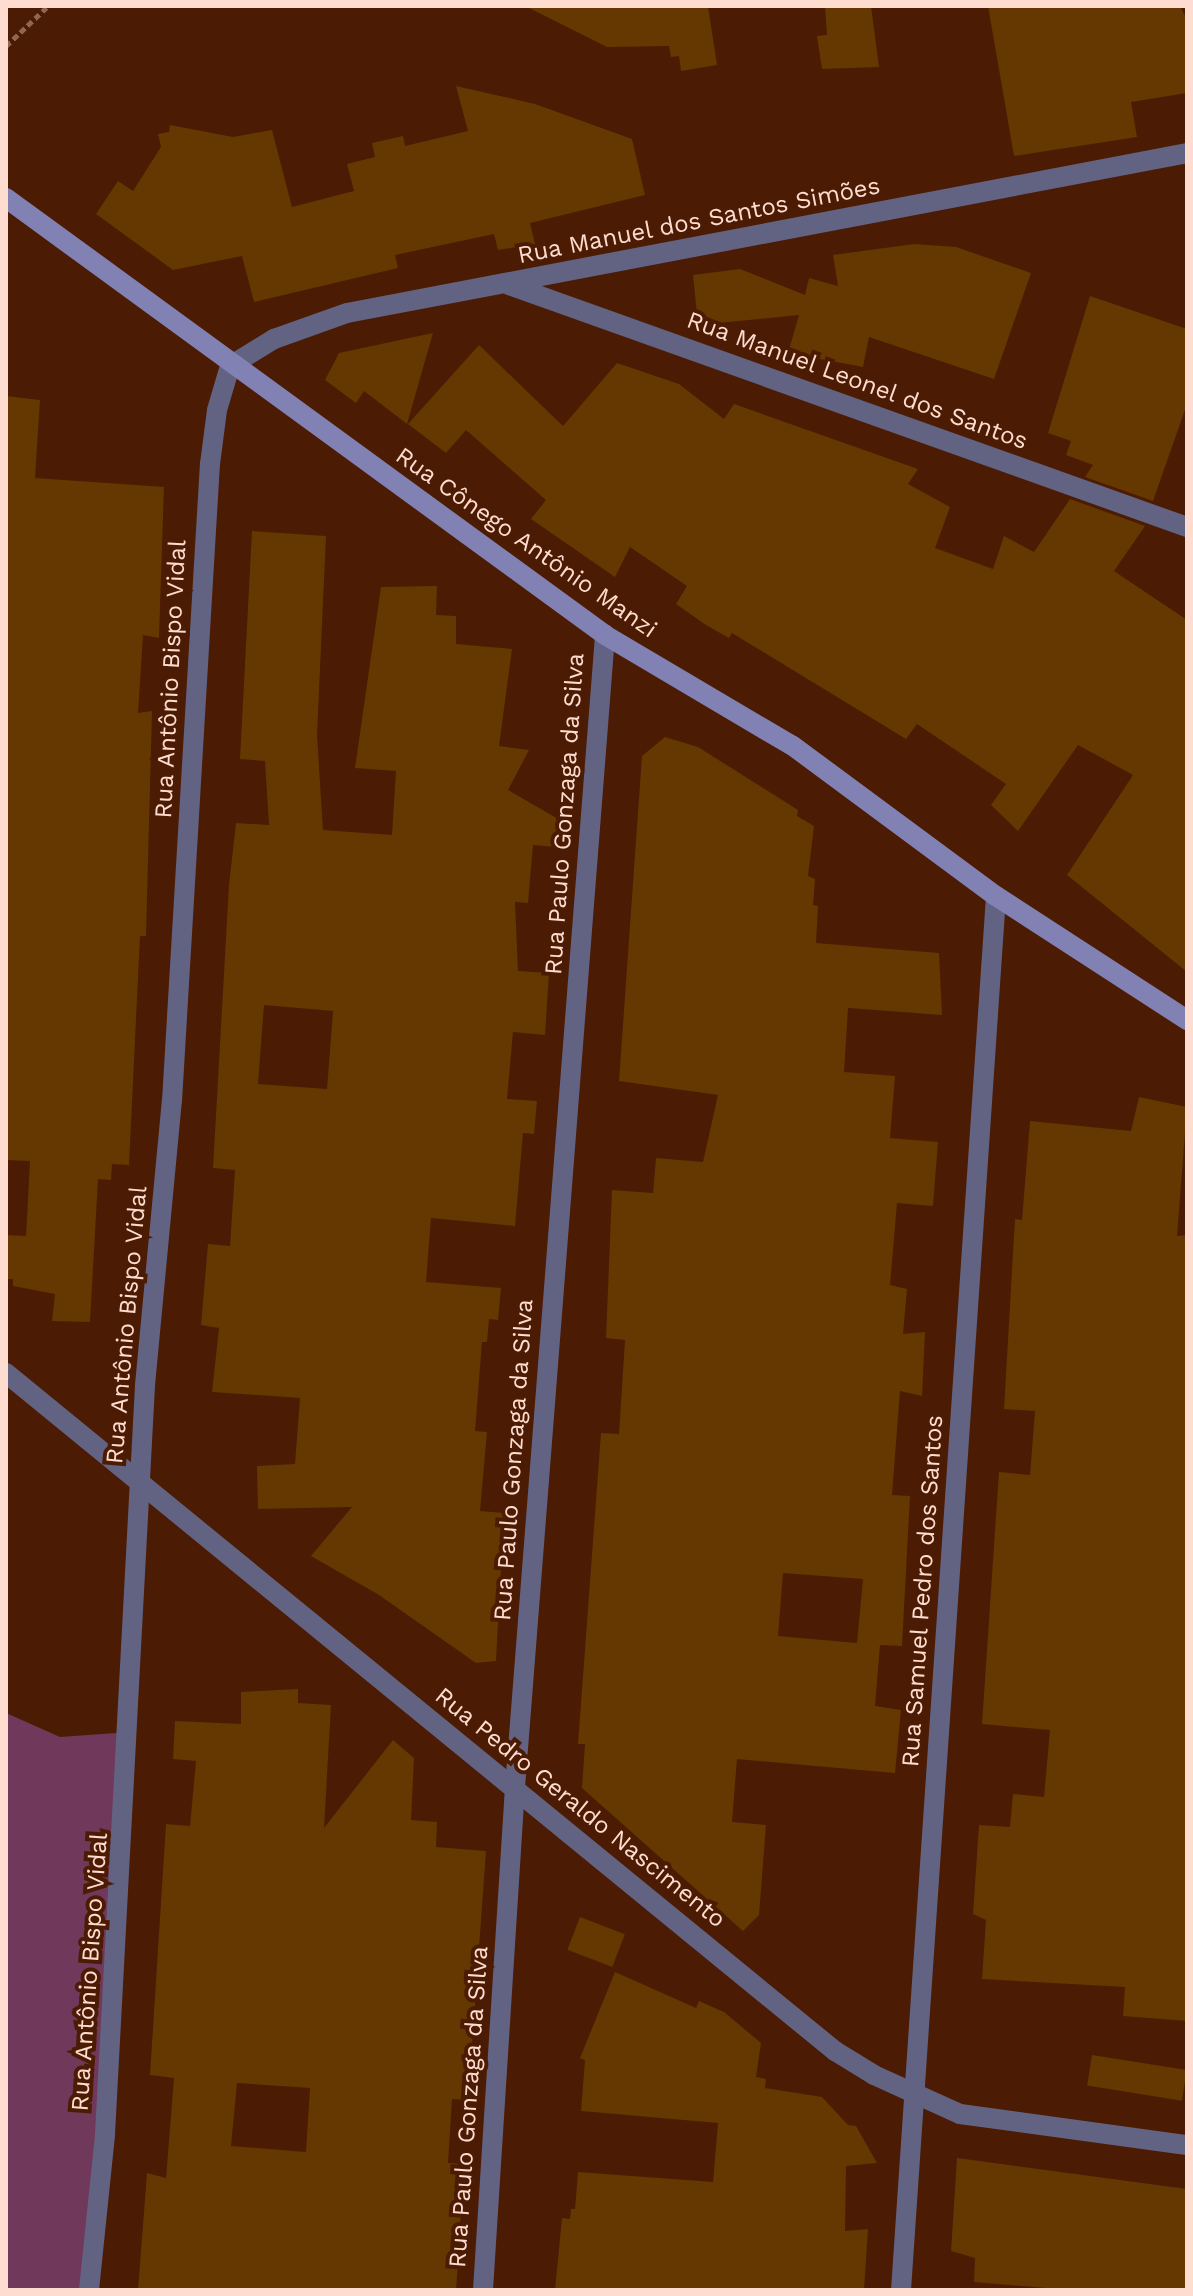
<!DOCTYPE html>
<html>
<head>
<meta charset="utf-8">
<style>
	body { margin:0 }
	#map { position:relative; width:1193px; height:2296px; overflow:hidden; background:#4c1b03; font-family:"Work Sans",sans-serif }
	div>[style] { position:absolute }
	.green>* { inset:0; background:#70395b }
	.building>* { inset:0; background:#643800; transform-origin:0 0 }
	.path>* { height:5px; margin-top:-2.5px; transform-origin:0; background:repeating-linear-gradient(90deg,#906551 0 6px,transparent 0 10px) }
	.street>* { height:20px; margin:-10px; padding:0 10px; transform-origin:10px; border-radius:10px; background:#626383 }
	.secondary>* { height:20px; margin:-10px; padding:0 10px; transform-origin:10px; border-radius:10px; background:#8181b4 }
	span { translate:-50% -50%; white-space:nowrap; text-align:center; line-height:1.15; -webkit-text-stroke:8px #4c1b03; paint-order:stroke }
	.street-label { font-size:24px; color:#feddd0 }
	.frame { position:absolute; inset:0; border:8px solid #feddd0; pointer-events:none }
</style>
</head>
<body>
<div id="map">
	<div class="green">
		<div style="clip-path:polygon(6px 1713px,60px 1737px,130px 1732px,88px 2290px,6px 2290px)"></div>
	</div>
	<div class="building">
		<div style="clip-path:polygon(525px 6px,708px 6px,717px 65px,681px 71px,679px 56px,671px 57px,669px 46px,607px 47px)"></div>
		<div style="clip-path:polygon(825px 6px,871px 6px,879px 67px,822px 69px,817px 36px,827px 35px)"></div>
		<div style="clip-path:polygon(988px 6px,1180px 6px,1187px 20px,1187px 93px,1131px 102px,1137px 137px,1014px 156px)"></div>
		<div style="clip-path:polygon(456px 86px,535px 104px,632px 139px,645px 195px,530px 223px,535px 244px,498px 250px,494px 234px,395px 255px,398px 268px,254px 302px,242px 256px,173px 270px,96px 214px,118px 181px,133px 191px,161px 147px,158px 134px,169px 132px,170px 125px,233px 137px,272px 130px,292px 207px,354px 191px,347px 164px,375px 157px,372px 143px,403px 136px,405px 146px,468px 131px)"></div>
		<div style="clip-path:polygon(914px 244px,956px 247px,1031px 273px,994px 379px,869px 337px,863px 367px,788px 353px,799px 315px,698px 325px,693px 275px,740px 269px,805px 295px,809px 278px,838px 286px,833px 255px)"></div>
		<div style="clip-path:polygon(1090px 296px,1187px 329px,1187px 404px,1153px 501px,1085px 477px,1093px 465px,1066px 455px,1071px 441px,1048px 433px)"></div>
		<div style="clip-path:polygon(433px 333px,407px 424px,364px 391px,356px 403px,325px 380px,339px 353px)"></div>
		<div style="clip-path:polygon(479px 345px,563px 426px,617px 363px,679px 384px,724px 419px,734px 404px,918px 469px,908px 484px,950px 507px,935px 548px,993px 569px,1004px 536px,1034px 552px,1070px 499px,1145px 526px,1114px 571px,1187px 620px,1187px 972px,1067px 875px,1133px 775px,1078px 745px,1018px 831px,991px 805px,1006px 784px,917px 724px,906px 739px,732px 633px,729px 638px,706px 625px,676px 604px,687px 586px,630px 547px,615px 577px,531px 519px,546px 500px,466px 430px,446px 453px,408px 424px)"></div>
		<div style="clip-path:polygon(6px 396px,40px 400px,35px 478px,164px 487px,159px 638px,143px 635px,138px 713px,152px 711px,146px 936px,140px 936px,129px 1165px,112px 1164px,111px 1180px,98px 1179px,90px 1322px,52px 1321px,55px 1294px,13px 1286px,13px 1279px,6px 1279px,6px 1235px,26px 1236px,30px 1161px,6px 1160px)"></div>
		<div style="clip-path:polygon(evenodd,252px 531px,326px 536px,317px 735px,323px 830px,392px 835px,396px 771px,355px 768px,381px 587px,437px 586px,436px 615px,456px 616px,456px 644px,512px 649px,499px 746px,529px 750px,508px 790px,560px 820px,557px 847px,533px 845px,528px 903px,515px 902px,518px 971px,549px 973px,545px 1035px,513px 1032px,507px 1099px,537px 1101px,534px 1134px,523px 1133px,515px 1226px,431px 1218px,426px 1282px,501px 1288px,498px 1320px,489px 1319px,487px 1342px,482px 1342px,475px 1431px,487px 1432px,480px 1511px,504px 1513px,496px 1661px,476px 1663px,379px 1595px,311px 1556px,352px 1507px,258px 1509px,257px 1466px,295px 1464px,300px 1398px,212px 1392px,219px 1328px,201px 1325px,208px 1244px,230px 1246px,235px 1170px,213px 1168px,229px 885px,236px 823px,269px 825px,265px 761px,240px 759px,252px 531px,264px 1005px,333px 1011px,327px 1089px,258px 1084px,264px 1005px)"></div>
		<div style="clip-path:polygon(evenodd,665px 737px,698px 747px,798px 810px,797px 816px,814px 826px,808px 876px,815px 879px,813px 905px,818px 906px,816px 943px,939px 953px,942px 1015px,848px 1008px,844px 1072px,895px 1076px,890px 1138px,938px 1142px,933px 1206px,897px 1203px,890px 1285px,907px 1289px,903px 1334px,925px 1332px,922px 1396px,900px 1391px,892px 1495px,910px 1496px,902px 1646px,880px 1645px,875px 1706px,901px 1710px,895px 1773px,737px 1759px,732px 1822px,766px 1825px,759px 1915px,743px 1931px,582px 1788px,585px 1744px,578px 1744px,601px 1433px,619px 1434px,625px 1340px,606px 1338px,612px 1190px,653px 1193px,656px 1158px,703px 1162px,718px 1095px,619px 1081px,642px 756px,665px 737px,783px 1573px,863px 1579px,857px 1643px,778px 1636px,783px 1573px)"></div>
		<div style="clip-path:polygon(1139px 1097px,1187px 1107px,1177px 1236px,1187px 1235px,1187px 2021px,1123px 2016px,1125px 1987px,982px 1979px,986px 1920px,973px 1914px,979px 1825px,1010px 1827px,1013px 1794px,1044px 1797px,1050px 1730px,982px 1724px,999px 1472px,1030px 1475px,1035px 1411px,1004px 1409px,1015px 1219px,1022px 1220px,1030px 1121px,1131px 1131px)"></div>
		<div style="clip-path:polygon(evenodd,298px 1689px,298px 1703px,331px 1705px,324px 1828px,393px 1740px,414px 1758px,411px 1820px,437px 1822px,436px 1847px,486px 1851px,468px 2100px,452px 2099px,448px 2163px,464px 2164px,460px 2226px,468px 2227px,465px 2262px,458px 2262px,456px 2290px,138px 2290px,147px 2173px,166px 2178px,174px 2078px,150px 2075px,166px 1824px,190px 1826px,196px 1761px,173px 1759px,175px 1721px,241px 1724px,241px 1692px,298px 1689px,237px 2083px,310px 2088px,306px 2152px,231px 2146px,237px 2083px)"></div>
		<div style="left:580px;top:1917px;width:48px;height:35px;rotate:21deg"></div>
		<div style="clip-path:polygon(615px 1972px,696px 2008px,699px 2001px,724px 2012px,761px 2043px,756px 2077px,766px 2079px,765px 2088px,822px 2097px,848px 2125px,856px 2126px,877px 2163px,846px 2166px,845px 2231px,868px 2229px,864px 2290px,555px 2290px,562px 2218px,570px 2219px,571px 2209px,575px 2209px,578px 2172px,713px 2182px,718px 2123px,581px 2111px,585px 2060px,580px 2058px)"></div>
		<div style="left:1092px;top:2055px;width:96px;height:31px;rotate:9deg"></div>
		<div style="clip-path:polygon(957px 2158px,1187px 2189px,1187px 2290px,1070px 2290px,974px 2282px,975px 2258px,951px 2251px)"></div>
	</div>
	<div class="path">
		<div style="left:6px;top:46px;width:58px;rotate:-43.6deg"></div>
	</div>
	<div class="street">
		<div style="left:509px;top:285px;width:720px;rotate:19.64deg"></div>
		<div style="left:6px;top:1373px;width:1071px;rotate:39.28deg"></div>
		<div style="left:835px;top:2051px;width:46px;rotate:31.6deg"></div>
		<div style="left:874px;top:2075px;width:94px;rotate:24.4deg"></div>
		<div style="left:960px;top:2114px;width:229px;rotate:7.8deg"></div>
		<div style="left:89px;top:2290px;width:157px;rotate:-84.1deg"></div>
		<div style="left:105px;top:2134px;width:750px;rotate:-86.94deg"></div>
		<div style="left:145px;top:1385px;width:285px;rotate:-84.6deg"></div>
		<div style="left:172px;top:1101px;width:638px;rotate:-86.59deg"></div>
		<div style="left:210px;top:464px;width:54px;rotate:-82.6deg"></div>
		<div style="left:217px;top:410px;width:46px;rotate:-73.5deg"></div>
		<div style="left:230px;top:366px;width:52px;rotate:-31.5deg"></div>
		<div style="left:274px;top:339px;width:77px;rotate:-19.6deg"></div>
		<div style="left:347px;top:313px;width:855px;rotate:-10.78deg"></div>
		<div style="left:483px;top:2290px;width:504px;rotate:-86.36deg"></div>
		<div style="left:515px;top:1787px;width:1156px;rotate:-85.53deg"></div>
		<div style="left:901px;top:2290px;width:1397px;rotate:-86.1deg"></div>
	</div>
	<div class="secondary">
		<div style="left:6px;top:198px;width:741px;rotate:36.11deg"></div>
		<div style="left:605px;top:635px;width:218px;rotate:30.6deg"></div>
		<div style="left:793px;top:746px;width:252px;rotate:36.5deg"></div>
		<div style="left:996px;top:896px;width:228px;rotate:33deg"></div>
	</div>
	<div class="street-label">
		<span style="left:699px;top:221px;rotate:-11deg">Rua Manuel dos Santos Simões</span>
		<span style="left:857px;top:381px;rotate:20deg">Rua Manuel Leonel dos Santos</span>
		<span style="left:526px;top:543px;rotate:35deg">Rua Cônego Antônio Manzi</span>
		<span style="left:171px;top:679px;rotate:-87deg">Rua Antônio Bispo Vidal</span>
		<span style="left:565px;top:814px;rotate:-86deg">Rua Paulo Gonzaga da Silva</span>
		<span style="left:127px;top:1325px;rotate:-85deg">Rua Antônio Bispo Vidal</span>
		<span style="left:514px;top:1460px;rotate:-86deg">Rua Paulo Gonzaga da Silva</span>
		<span style="left:923px;top:1591px;rotate:-86deg">Rua Samuel Pedro dos Santos</span>
		<span style="left:580px;top:1808px;rotate:39deg">Rua Pedro Geraldo Nascimento</span>
		<span style="left:90px;top:1972px;rotate:-86deg">Rua Antônio Bispo Vidal</span>
		<span style="left:469px;top:2107px;rotate:-86deg">Rua Paulo Gonzaga da Silva</span>
	</div>
	<div class="frame"></div>
</div>
</body>
</html>
